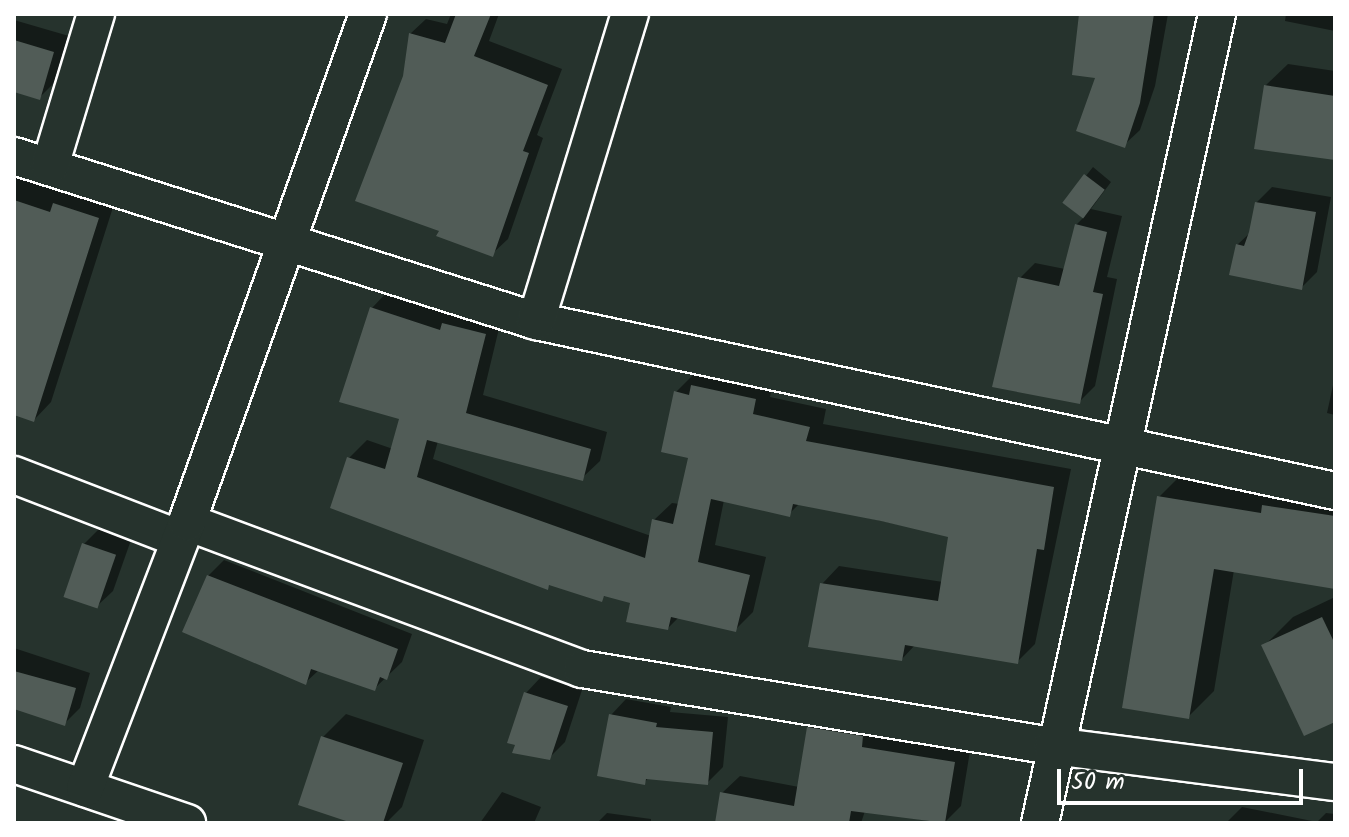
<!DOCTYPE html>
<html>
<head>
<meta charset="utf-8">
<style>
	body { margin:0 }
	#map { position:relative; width:1349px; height:837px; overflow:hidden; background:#26332d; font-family:Kalam,sans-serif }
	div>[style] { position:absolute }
	.shadow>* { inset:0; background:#0007 }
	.building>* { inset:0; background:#515c57; transform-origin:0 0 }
	.roads { filter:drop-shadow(2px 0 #fff) drop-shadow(-2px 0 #fff) drop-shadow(0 2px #fff) drop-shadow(0 -2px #fff) }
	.minor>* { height:36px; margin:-18px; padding:0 18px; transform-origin:18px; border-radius:18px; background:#26332d }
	span { translate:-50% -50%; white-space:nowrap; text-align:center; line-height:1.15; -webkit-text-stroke:6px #26332d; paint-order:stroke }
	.frame { position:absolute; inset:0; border:16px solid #fff; pointer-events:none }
	.scale { position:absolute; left:1057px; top:769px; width:246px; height:36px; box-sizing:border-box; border:4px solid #fff; border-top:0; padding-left:10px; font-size:24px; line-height:28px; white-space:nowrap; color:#fff; -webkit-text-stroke:6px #26332d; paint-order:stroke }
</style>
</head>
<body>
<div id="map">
	<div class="shadow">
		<div style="clip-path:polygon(451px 14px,499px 14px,489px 41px,562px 69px,537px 135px,543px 138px,508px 239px,492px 254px,441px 230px,405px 77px,410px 34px,426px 19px,447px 24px)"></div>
		<div style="clip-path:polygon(1080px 14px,1168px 14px,1155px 86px,1140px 130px,1124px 145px)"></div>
		<div style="clip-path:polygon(1286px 14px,1335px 14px,1335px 31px,1285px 21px)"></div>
		<div style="clip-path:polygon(14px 20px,69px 36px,55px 82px,39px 98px,14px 90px)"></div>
		<div style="clip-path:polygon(1288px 64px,1335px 71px,1335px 158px,1265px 86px)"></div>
		<div style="clip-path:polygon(1093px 167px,1111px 182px,1091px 209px,1122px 216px,1107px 277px,1117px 279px,1095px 386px,1079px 402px,1020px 278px,1035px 263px,1065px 269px,1076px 225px,1085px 216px,1065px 202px)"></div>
		<div style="clip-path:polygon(14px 174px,65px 194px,72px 187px,115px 201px,51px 402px,34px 420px,14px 412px)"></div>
		<div style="clip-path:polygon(1272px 187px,1331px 197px,1317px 272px,1301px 288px,1237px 245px,1252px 231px,1257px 202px)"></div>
		<div style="clip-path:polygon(389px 290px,502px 316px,483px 395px,607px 432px,600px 461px,582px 478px,438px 441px,433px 459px,651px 536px,654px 520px,672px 503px,680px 504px,690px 456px,676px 392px,694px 374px,703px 376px,711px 368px,773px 382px,770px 397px,826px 409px,823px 424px,1071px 469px,1035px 644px,1017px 662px,915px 645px,902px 659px,822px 584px,839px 566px,943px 582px,950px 536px,800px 503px,789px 514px,724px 500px,715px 545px,766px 557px,753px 612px,735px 630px,679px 617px,668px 628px,632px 602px,606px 595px,601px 599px,551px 583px,547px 588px,349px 458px,367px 440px,393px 449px,402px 418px,372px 308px)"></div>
		<div style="clip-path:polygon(1335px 376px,1335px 415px,1327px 413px)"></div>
		<div style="clip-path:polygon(1185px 471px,1335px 486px,1335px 587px,1234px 570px,1214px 691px,1188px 717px,1159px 497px)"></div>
		<div style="clip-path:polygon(99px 529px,131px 540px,113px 591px,97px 606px,84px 544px)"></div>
		<div style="clip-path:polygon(224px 560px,412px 634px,402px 662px,374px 689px,319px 670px,306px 682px,208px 576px)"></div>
		<div style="clip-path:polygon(1335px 597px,1335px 720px,1264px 646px,1293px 617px)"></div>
		<div style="clip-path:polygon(14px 648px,90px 673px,80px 708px,64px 724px,14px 708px)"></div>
		<div style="clip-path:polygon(541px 677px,582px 690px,565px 742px,549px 758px,526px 693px)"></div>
		<div style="clip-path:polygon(626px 699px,671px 707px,670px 712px,728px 717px,723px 767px,708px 782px,649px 777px,644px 783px,611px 715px)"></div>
		<div style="clip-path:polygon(826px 710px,971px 745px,961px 806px,944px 823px,865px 811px,861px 823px,721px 823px,722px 793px,740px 776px,799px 787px,809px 728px)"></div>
		<div style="clip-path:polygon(346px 714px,424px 740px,402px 807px,386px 823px,359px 823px,323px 737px)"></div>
		<div style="clip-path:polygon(502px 792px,541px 807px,534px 823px,480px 823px)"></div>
		<div style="clip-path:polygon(1242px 807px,1317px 822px,1326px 813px,1335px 814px,1335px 823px,1226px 823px)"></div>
		<div style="clip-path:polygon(607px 813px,651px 819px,651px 823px,597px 823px)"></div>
	</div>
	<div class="building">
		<div style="clip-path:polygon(456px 14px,491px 14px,474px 56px,548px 85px,523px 151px,529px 153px,493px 257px,436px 236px,439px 231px,355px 201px,403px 76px,409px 33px,445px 43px)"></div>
		<div style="clip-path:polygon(1079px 14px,1154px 14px,1140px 103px,1125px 148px,1076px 131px,1095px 78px,1072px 75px)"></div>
		<div style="clip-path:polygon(14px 40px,54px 52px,40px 100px,14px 92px)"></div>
		<div style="clip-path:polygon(1264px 85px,1335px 96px,1335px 160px,1254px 149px)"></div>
		<div style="left:1084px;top:174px;width:26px;height:36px;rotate:37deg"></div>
		<div style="clip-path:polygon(14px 200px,50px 212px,53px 203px,99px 218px,34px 422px,14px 415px)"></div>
		<div style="clip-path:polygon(1255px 202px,1316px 212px,1302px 290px,1229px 275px,1236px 244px,1244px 246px,1249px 232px)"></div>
		<div style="clip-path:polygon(1075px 224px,1107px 232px,1093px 292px,1103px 294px,1080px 404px,992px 387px,1018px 277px,1059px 286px)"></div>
		<div style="clip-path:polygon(370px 307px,440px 330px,442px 323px,486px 334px,466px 413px,591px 449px,583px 481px,427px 440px,417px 477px,645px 558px,652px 519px,673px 524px,688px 458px,661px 452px,674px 391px,689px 395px,691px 385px,756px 399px,753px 414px,810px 427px,806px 441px,1054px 487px,1044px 550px,1037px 549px,1018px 664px,905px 645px,902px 661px,808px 647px,820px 583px,938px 601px,948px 537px,881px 521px,793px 504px,790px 517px,711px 499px,698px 562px,750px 575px,736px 632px,671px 617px,668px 630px,626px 622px,630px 603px,604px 596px,602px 602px,549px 585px,548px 590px,330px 508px,347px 457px,385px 469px,399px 419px,339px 402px)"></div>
		<div style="clip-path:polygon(1157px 496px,1261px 513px,1262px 505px,1335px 516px,1335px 589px,1214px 569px,1189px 719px,1122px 708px)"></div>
		<div style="left:82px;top:543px;width:36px;height:57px;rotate:19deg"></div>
		<div style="clip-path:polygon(207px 575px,398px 649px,387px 680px,380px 677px,375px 691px,311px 669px,306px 685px,182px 632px)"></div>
		<div style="clip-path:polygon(1322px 617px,1335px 644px,1335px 722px,1304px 736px,1261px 645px)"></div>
		<div style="clip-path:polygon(14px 671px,76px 688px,65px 726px,14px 709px)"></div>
		<div style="clip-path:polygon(524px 692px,568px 706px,550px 760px,512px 753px,515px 745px,507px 743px)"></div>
		<div style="clip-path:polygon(609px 714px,657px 723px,656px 727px,713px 732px,708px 785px,646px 779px,645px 785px,597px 776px)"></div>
		<div style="clip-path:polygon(807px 727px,863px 736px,862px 747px,955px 762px,945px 823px,851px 811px,849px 823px,715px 823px,720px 792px,794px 806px)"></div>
		<div style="clip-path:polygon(321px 736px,403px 763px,383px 823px,352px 823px,298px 805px)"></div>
	</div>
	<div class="roads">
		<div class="minor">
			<div style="left:14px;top:156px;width:547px;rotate:17.54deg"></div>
			<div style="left:536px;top:321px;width:817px;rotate:12.01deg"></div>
			<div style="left:50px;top:166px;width:159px;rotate:-73.2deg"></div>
			<div style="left:536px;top:321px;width:321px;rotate:-73deg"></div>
			<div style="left:14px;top:475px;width:178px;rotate:21.1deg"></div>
			<div style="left:187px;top:522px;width:421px;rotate:20.4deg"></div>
			<div style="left:582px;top:669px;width:477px;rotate:9.3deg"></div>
			<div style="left:1053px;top:746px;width:284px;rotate:7.3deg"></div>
			<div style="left:14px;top:764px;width:183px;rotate:18.8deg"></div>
			<div style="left:85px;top:788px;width:285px;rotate:-69deg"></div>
			<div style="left:187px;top:522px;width:539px;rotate:-70.39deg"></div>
			<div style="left:1040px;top:823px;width:828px;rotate:-77.66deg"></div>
		</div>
	</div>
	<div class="frame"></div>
	<div class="scale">50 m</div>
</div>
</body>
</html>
